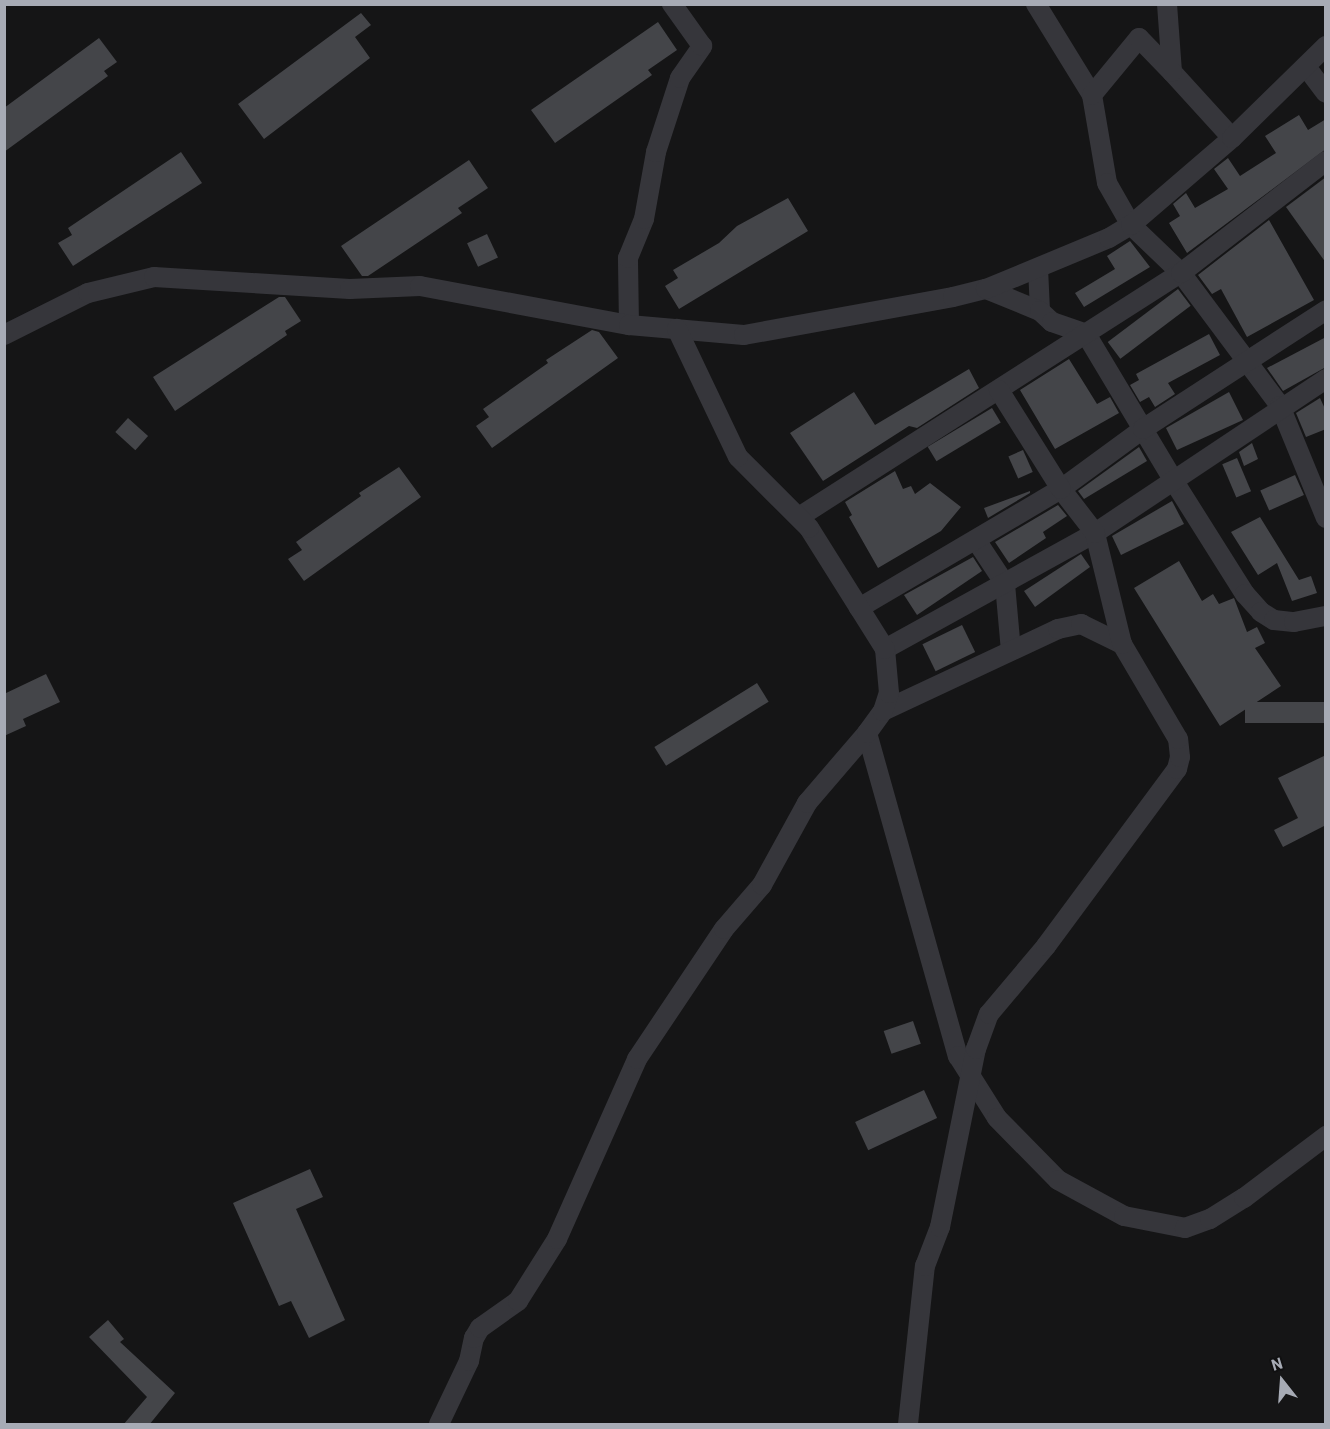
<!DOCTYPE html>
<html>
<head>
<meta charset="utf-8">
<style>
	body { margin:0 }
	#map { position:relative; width:1330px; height:1429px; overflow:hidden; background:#151516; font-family:Barlow,sans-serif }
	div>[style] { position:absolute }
	.building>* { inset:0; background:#444549; transform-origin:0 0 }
	.minor>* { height:20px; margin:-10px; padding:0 10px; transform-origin:10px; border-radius:10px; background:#36363b }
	span { translate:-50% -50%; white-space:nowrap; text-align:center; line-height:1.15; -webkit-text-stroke:5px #101011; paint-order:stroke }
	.frame { position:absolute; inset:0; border:6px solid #a7abb5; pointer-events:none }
	.north { position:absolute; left:1252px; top:1351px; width:60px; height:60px; -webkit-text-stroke:4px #101011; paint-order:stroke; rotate:343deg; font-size:16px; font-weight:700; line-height:24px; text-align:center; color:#a7abb5 }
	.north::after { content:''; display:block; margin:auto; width:21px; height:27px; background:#a7abb5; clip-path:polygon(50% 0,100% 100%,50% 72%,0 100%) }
</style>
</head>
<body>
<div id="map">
	<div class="building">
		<div style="clip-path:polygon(361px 13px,371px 25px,355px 37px,370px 58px,264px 139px,238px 104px)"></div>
		<div style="clip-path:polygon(658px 22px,677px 50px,648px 70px,652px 75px,555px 143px,531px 110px)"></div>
		<div style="clip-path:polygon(99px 38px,117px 62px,104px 71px,108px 76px,4px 152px,4px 108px)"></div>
		<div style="clip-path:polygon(1299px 115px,1308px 130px,1326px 119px,1326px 149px,1187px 253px,1169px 223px,1180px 216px,1173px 204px,1186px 193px,1195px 208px,1228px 189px,1214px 169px,1228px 158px,1240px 176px,1276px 153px,1265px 136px)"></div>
		<div style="clip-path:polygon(181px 152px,202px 183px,73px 266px,58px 243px,72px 235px,68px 228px)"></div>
		<div style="clip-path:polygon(469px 160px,488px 188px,458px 208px,462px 213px,368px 276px,362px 276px,341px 246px)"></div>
		<div style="clip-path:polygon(1326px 177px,1326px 263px,1286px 207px)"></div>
		<div style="clip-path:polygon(788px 198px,808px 231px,679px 309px,665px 286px,678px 278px,673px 270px,719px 243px,737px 226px)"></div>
		<div style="clip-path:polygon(1269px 220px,1314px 300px,1247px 337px,1221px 289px,1212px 294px,1198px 275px)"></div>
		<div style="left:487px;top:234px;width:26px;height:22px;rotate:65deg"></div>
		<div style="clip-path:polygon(1130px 241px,1150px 267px,1084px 307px,1075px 293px,1115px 269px,1107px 256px)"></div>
		<div style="left:1178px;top:289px;width:21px;height:88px;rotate:53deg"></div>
		<div style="clip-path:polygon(279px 297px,285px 297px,301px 321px,285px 331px,287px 335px,175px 411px,153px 377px)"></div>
		<div style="clip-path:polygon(592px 330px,599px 332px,618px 358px,492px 448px,476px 426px,489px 417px,483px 409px,548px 363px,546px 360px)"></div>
		<div style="clip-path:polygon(1209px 334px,1220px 355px,1168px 383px,1175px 394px,1155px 407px,1149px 397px,1140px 402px,1130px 385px,1139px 380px,1136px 374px)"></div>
		<div style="clip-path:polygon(1326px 337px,1326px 367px,1283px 391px,1267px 368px)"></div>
		<div style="clip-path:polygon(1069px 359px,1097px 404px,1110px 397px,1119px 413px,1055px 449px,1020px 390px)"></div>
		<div style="clip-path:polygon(969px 369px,979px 388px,917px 428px,909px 426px,823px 481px,790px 433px,854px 392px,875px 425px)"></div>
		<div style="clip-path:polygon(1229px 392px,1243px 420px,1177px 450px,1166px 428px)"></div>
		<div style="clip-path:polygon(1320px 398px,1326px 411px,1326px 429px,1306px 437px,1296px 413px)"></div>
		<div style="left:992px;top:408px;width:17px;height:75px;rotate:59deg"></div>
		<div style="left:128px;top:418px;width:27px;height:19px;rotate:42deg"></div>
		<div style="clip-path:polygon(1252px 443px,1258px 459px,1244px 466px,1239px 452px)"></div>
		<div style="clip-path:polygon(1139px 447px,1147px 461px,1084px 499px,1078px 491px)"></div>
		<div style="left:1023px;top:450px;width:24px;height:16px;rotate:66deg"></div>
		<div style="left:1237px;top:458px;width:36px;height:16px;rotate:67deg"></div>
		<div style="clip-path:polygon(399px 467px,421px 497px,304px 581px,288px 559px,302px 550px,296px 542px,361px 496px,359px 493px)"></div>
		<div style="clip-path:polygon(895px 471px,903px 489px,911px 486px,915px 494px,930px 483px,961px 507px,941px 531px,878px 568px,849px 517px,852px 515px,845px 502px)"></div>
		<div style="left:1295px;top:475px;width:22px;height:38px;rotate:66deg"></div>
		<div style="clip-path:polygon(1030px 491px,1030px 493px,988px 518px,984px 508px)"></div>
		<div style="clip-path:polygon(1172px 501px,1184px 524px,1121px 555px,1112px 536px)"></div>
		<div style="clip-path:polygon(1058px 505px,1067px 516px,1043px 532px,1046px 538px,1009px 563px,995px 542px)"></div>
		<div style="clip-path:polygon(1260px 517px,1299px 580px,1311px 576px,1317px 593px,1292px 601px,1277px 563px,1258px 575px,1231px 532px)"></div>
		<div style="clip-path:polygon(1081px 554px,1090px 567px,1035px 607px,1024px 591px)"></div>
		<div style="clip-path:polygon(973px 557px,982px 571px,917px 615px,904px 595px)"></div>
		<div style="clip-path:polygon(1179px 561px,1202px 601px,1213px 594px,1219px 604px,1234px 598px,1247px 632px,1257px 627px,1265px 643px,1255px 648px,1281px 686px,1220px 726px,1134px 588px)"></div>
		<div style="left:962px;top:625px;width:30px;height:44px;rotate:64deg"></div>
		<div style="clip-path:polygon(46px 674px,60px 702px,23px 719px,26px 726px,4px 736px,4px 694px)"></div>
		<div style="left:757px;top:683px;width:22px;height:121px;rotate:58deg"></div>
		<div style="left:1326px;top:702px;width:21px;height:81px;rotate:90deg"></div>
		<div style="clip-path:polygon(1326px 755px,1326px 825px,1283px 847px,1274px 830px,1298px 818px,1278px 778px)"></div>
		<div style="left:913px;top:1021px;width:24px;height:31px;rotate:71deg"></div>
		<div style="left:924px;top:1090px;width:31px;height:76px;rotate:65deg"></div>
		<div style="clip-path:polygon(310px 1169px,323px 1197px,296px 1209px,345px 1320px,309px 1338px,291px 1301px,279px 1306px,233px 1203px)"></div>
		<div style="clip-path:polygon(108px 1320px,124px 1339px,120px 1342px,175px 1393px,149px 1425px,123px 1425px,147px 1397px,89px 1337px)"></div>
	</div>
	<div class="minor">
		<div style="left:1036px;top:4px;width:107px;rotate:58.4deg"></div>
		<div style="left:1092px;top:95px;width:89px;rotate:80.3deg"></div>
		<div style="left:1107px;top:183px;width:48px;rotate:60.3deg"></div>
		<div style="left:1131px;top:225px;width:69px;rotate:43.8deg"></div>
		<div style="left:1181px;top:273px;width:166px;rotate:53.3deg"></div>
		<div style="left:1280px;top:406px;width:121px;rotate:67.7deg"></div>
		<div style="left:1167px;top:4px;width:68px;rotate:85.8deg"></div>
		<div style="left:1172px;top:72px;width:89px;rotate:47.7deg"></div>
		<div style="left:1307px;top:68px;width:31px;rotate:53deg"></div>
		<div style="left:1092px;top:95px;width:74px;rotate:-50.5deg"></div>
		<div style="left:1139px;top:38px;width:47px;rotate:45.9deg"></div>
		<div style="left:1038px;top:268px;width:43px;rotate:87.3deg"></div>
		<div style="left:986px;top:289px;width:58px;rotate:22.2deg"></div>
		<div style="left:1040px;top:311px;width:16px;rotate:43deg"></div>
		<div style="left:1052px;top:322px;width:36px;rotate:19deg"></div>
		<div style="left:1086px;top:334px;width:174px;rotate:59.1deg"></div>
		<div style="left:1175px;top:483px;width:131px;rotate:57.8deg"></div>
		<div style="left:1245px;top:594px;width:24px;rotate:48deg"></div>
		<div style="left:1261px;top:612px;width:15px;rotate:32deg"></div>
		<div style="left:1274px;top:620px;width:20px;rotate:6deg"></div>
		<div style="left:1294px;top:622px;width:33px;rotate:-11deg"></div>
		<div style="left:629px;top:325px;width:67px;rotate:-90.9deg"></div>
		<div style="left:628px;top:258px;width:42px;rotate:-67.7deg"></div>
		<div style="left:644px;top:219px;width:68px;rotate:-79.8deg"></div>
		<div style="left:656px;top:152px;width:78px;rotate:-72deg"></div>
		<div style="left:680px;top:78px;width:39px;rotate:-55deg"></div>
		<div style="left:702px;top:46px;width:52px;rotate:-125.5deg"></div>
		<div style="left:4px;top:335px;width:94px;rotate:-26.6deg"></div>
		<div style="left:88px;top:293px;width:68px;rotate:-13.6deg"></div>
		<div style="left:154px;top:277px;width:196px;rotate:3.5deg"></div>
		<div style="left:350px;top:289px;width:70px;rotate:-2.5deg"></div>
		<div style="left:420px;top:286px;width:213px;rotate:10.6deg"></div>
		<div style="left:629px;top:325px;width:115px;rotate:5deg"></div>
		<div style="left:744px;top:335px;width:212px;rotate:-10.3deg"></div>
		<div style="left:953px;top:297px;width:34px;rotate:-14deg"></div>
		<div style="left:986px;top:289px;width:133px;rotate:-22.5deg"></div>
		<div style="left:1109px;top:238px;width:26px;rotate:-31deg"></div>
		<div style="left:1131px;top:225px;width:133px;rotate:-40.7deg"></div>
		<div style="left:1232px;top:138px;width:132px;rotate:-44.4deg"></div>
		<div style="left:799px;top:517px;width:453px;rotate:-32.6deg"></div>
		<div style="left:1181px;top:273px;width:183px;rotate:-37.7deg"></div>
		<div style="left:976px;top:540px;width:53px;rotate:56.6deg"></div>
		<div style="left:1005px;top:584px;width:67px;rotate:84.9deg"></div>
		<div style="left:859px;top:608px;width:234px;rotate:-30.5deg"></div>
		<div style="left:1061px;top:489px;width:102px;rotate:-36.2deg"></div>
		<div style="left:1143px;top:429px;width:218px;rotate:-33deg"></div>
		<div style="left:885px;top:649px;width:240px;rotate:-28.9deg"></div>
		<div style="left:1095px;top:533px;width:278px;rotate:-33.7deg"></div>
		<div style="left:883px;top:711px;width:193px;rotate:-25.1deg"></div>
		<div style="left:1058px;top:629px;width:24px;rotate:-12deg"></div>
		<div style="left:1081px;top:624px;width:46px;rotate:26deg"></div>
		<div style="left:867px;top:733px;width:336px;rotate:74.3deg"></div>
		<div style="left:958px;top:1056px;width:73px;rotate:57.8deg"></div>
		<div style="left:997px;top:1118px;width:87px;rotate:45.5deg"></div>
		<div style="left:1058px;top:1180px;width:75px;rotate:28.6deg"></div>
		<div style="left:1124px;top:1216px;width:62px;rotate:11.1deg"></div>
		<div style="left:1185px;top:1228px;width:27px;rotate:-20deg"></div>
		<div style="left:1210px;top:1219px;width:40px;rotate:-32deg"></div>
		<div style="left:1244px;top:1198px;width:103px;rotate:-37.1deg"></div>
		<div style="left:439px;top:1424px;width:70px;rotate:-64.5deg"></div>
		<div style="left:469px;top:1361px;width:24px;rotate:-78deg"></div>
		<div style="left:474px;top:1338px;width:12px;rotate:-59deg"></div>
		<div style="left:480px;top:1328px;width:47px;rotate:-35.4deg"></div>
		<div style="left:518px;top:1301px;width:73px;rotate:-57.8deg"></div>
		<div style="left:557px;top:1239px;width:197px;rotate:-66deg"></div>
		<div style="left:637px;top:1059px;width:156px;rotate:-56.2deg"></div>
		<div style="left:724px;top:929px;width:58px;rotate:-49.2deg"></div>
		<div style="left:762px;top:885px;width:94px;rotate:-61.2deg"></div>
		<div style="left:807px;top:803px;width:92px;rotate:-49.4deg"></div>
		<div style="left:867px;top:733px;width:27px;rotate:-54deg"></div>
		<div style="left:883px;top:711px;width:19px;rotate:-72deg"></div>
		<div style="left:889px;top:693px;width:44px;rotate:-95.2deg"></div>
		<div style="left:885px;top:649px;width:143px;rotate:-122.1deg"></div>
		<div style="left:809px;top:528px;width:100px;rotate:-135deg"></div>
		<div style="left:738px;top:457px;width:142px;rotate:-115.5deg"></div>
		<div style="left:908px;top:1424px;width:159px;rotate:-83.9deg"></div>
		<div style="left:925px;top:1266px;width:42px;rotate:-69deg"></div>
		<div style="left:940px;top:1227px;width:182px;rotate:-78.6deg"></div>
		<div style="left:976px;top:1049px;width:37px;rotate:-70deg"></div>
		<div style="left:989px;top:1014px;width:89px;rotate:-50deg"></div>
		<div style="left:1046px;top:946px;width:220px;rotate:-53.5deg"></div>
		<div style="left:1177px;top:769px;width:12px;rotate:-76deg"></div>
		<div style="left:1180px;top:757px;width:18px;rotate:-96deg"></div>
		<div style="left:1178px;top:739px;width:110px;rotate:-120.5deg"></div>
		<div style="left:1122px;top:644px;width:114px;rotate:-103.7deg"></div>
		<div style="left:1095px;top:533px;width:56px;rotate:-127.7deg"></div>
		<div style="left:1061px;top:489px;width:117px;rotate:-122.1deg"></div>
	</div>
	<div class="frame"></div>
	<div class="north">N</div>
</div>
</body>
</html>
